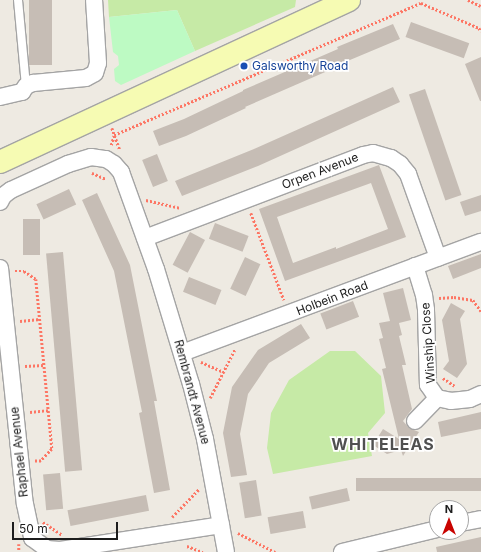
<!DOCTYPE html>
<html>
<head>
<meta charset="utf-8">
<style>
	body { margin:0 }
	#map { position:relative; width:481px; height:552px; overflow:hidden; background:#eeeae2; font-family:Inter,sans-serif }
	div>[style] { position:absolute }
	.grass>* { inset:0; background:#c6eaa6 }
	.park>* { inset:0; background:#bdfac3 }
	.building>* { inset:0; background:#c6bdb5; transform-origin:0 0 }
	.path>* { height:2.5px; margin-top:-1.25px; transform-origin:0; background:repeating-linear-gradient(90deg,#fd7664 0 2px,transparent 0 4px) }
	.roads { filter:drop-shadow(1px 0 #a4a4a4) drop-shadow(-1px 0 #a4a4a4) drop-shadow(0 1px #a4a4a4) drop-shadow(0 -1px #a4a4a4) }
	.service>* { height:8px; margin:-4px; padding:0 4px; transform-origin:4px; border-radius:4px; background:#fff }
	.minor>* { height:16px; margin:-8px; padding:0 8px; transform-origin:8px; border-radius:8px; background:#fff }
	.secondary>* { height:22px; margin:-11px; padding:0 11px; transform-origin:11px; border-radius:11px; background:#f6fbb3 }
	.dots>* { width:11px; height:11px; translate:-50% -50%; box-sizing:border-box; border:2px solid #fff; border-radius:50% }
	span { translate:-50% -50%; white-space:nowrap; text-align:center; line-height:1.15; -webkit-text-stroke:3.5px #fff; paint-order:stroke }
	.transit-label { font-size:12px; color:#164399 }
	.left { translate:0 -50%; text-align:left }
	.street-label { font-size:12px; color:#1d1d1d }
	.district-label { font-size:16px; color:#505050; font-weight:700; letter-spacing:1px }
	.north { position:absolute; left:429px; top:500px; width:40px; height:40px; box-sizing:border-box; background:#fff; border:1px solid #a5a5a5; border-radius:50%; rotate:0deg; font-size:11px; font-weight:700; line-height:16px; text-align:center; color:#1d1d1d }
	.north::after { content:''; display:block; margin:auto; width:14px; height:18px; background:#c90300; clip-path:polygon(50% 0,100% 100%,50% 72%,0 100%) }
	.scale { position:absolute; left:12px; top:522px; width:106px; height:18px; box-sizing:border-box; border:2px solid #1d1d1d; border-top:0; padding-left:5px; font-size:12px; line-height:14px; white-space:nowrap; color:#1d1d1d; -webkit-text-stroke:3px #fff; paint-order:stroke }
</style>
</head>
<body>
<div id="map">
	<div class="grass">
		<div style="clip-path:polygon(108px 0,296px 0,295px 7px,195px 51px,177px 10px,109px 17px)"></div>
		<div style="clip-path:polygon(330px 351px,355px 351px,381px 376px,385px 413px,368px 433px,372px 456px,273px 474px,267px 448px,271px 413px,289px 380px)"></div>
	</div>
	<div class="park">
		<div style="clip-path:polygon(177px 10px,195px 51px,121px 85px,115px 81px,114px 69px,119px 65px,118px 56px,113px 52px,109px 17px)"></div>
	</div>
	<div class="building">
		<div style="left:29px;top:0;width:23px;height:65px"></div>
		<div style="left:411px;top:22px;width:62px;height:16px;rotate:20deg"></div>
		<div style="clip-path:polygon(393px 24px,400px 39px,338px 65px,339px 66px,245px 107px,246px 108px,186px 136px,159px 146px,153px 131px,184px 119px,243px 91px,243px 90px,338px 49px,337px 47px)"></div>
		<div style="clip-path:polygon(481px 57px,481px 101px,480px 101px,465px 64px)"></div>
		<div style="clip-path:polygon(393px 87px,400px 102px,258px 166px,182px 196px,175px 181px,254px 149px)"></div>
		<div style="left:425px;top:89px;width:112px;height:17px;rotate:71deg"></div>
		<div style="left:157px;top:154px;width:29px;height:16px;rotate:68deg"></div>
		<div style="clip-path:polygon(evenodd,379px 165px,406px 237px,285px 281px,259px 209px,379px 165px,371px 183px,388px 229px,336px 249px,336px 247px,293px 263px,277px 217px,371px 183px)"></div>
		<div style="left:69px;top:189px;width:17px;height:36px;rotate:65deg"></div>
		<div style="clip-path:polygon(97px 193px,130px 265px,157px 401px,154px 401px,170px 490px,154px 493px,139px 413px,142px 412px,114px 271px,82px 200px)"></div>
		<div style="clip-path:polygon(481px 195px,481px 211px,465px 216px,460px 202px)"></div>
		<div style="left:23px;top:219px;width:17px;height:36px"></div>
		<div style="left:215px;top:223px;width:36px;height:17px;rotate:21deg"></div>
		<div style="left:190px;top:232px;width:17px;height:37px;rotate:28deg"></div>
		<div style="left:63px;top:252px;width:219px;height:17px;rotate:85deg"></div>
		<div style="clip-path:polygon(481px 254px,481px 268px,453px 279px,448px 266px)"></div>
		<div style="left:245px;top:257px;width:17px;height:35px;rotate:25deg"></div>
		<div style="left:189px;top:277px;width:35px;height:16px;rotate:22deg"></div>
		<div style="clip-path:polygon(403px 288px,411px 320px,399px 323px,402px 335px,399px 336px,406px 365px,402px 365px,412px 409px,403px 421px,409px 428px,419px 432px,410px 446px,412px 447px,408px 448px,403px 456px,401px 450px,387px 454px,373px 445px,383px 429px,399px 439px,382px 369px,386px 368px,379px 339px,383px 338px,379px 323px,390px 321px,383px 293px)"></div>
		<div style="left:353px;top:301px;width:17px;height:35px;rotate:69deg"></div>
		<div style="clip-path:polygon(451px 303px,465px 311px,460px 319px,467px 364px,457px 378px,443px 369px,449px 361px,442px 320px)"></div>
		<div style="clip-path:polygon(301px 324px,310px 338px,269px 363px,248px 394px,240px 434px,247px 475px,231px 477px,223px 433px,232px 387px,258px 350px)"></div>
		<div style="clip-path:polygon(481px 412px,481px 429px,441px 437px,438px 422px)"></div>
		<div style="left:60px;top:473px;width:36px;height:17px;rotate:85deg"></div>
		<div style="left:481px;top:478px;width:13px;height:125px;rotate:90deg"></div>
		<div style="left:256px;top:480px;width:36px;height:17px;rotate:81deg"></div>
		<div style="left:347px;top:488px;width:13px;height:39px;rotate:77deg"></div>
		<div style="left:146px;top:495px;width:16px;height:80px;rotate:79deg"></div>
		<div style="left:303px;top:511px;width:17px;height:36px;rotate:80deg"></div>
		<div style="clip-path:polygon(481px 537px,481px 552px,437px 552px,436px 547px)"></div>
	</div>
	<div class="path">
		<div style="left:468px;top:0;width:14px;rotate:25deg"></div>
		<div style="left:112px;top:128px;width:23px;rotate:70deg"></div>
		<div style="left:111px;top:145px;width:10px;rotate:-73deg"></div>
		<div style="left:114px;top:135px;width:334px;rotate:-23.3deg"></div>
		<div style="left:421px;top:3px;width:63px;rotate:23.3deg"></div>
		<div style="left:479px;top:28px;width:4px;rotate:56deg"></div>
		<div style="left:92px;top:173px;width:15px;rotate:23deg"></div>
		<div style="left:146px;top:200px;width:35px;rotate:13deg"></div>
		<div style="left:251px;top:213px;width:93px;rotate:69.2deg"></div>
		<div style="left:15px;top:271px;width:9px"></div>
		<div style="left:24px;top:271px;width:14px;rotate:34deg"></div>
		<div style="left:36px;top:279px;width:171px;rotate:84.6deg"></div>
		<div style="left:52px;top:449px;width:16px;rotate:133deg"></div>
		<div style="left:41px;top:461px;width:6px;rotate:180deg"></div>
		<div style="left:439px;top:298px;width:15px;rotate:-4deg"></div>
		<div style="left:454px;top:297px;width:19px;rotate:9deg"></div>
		<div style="left:473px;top:300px;width:14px;rotate:54deg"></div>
		<div style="left:20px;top:321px;width:20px;rotate:-6deg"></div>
		<div style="left:201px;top:362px;width:24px;rotate:24deg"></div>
		<div style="left:25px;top:366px;width:19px;rotate:-3deg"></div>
		<div style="left:443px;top:378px;width:14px;rotate:34deg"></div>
		<div style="left:210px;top:398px;width:55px;rotate:-63deg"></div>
		<div style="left:30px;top:412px;width:18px;rotate:-6deg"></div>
		<div style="left:172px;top:517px;width:39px;rotate:-46deg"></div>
		<div style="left:43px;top:522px;width:23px;rotate:34deg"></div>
		<div style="left:238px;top:533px;width:42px;rotate:27.2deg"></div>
		<div style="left:19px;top:544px;width:8px;rotate:90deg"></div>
		<div style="left:187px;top:546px;width:17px;rotate:21deg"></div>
	</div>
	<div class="roads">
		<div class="service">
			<div style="left:18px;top:0;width:86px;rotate:84.7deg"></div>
		</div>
		<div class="minor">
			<div style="left:0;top:97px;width:23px;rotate:-13deg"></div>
			<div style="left:22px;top:92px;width:7px;rotate:-56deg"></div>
			<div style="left:26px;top:86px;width:8px;rotate:-23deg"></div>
			<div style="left:33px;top:83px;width:53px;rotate:-5.4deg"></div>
			<div style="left:86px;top:78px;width:10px;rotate:-29deg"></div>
			<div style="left:95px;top:73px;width:10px;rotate:-73deg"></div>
			<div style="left:98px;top:63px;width:63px;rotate:-93.6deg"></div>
			<div style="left:0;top:202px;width:7px;rotate:-63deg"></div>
			<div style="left:3px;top:196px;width:10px;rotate:-37deg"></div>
			<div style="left:11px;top:190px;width:63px;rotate:-24.5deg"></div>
			<div style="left:68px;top:164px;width:24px;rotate:-17deg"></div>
			<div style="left:91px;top:157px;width:15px;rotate:8deg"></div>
			<div style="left:106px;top:159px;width:9px;rotate:32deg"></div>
			<div style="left:114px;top:164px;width:11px;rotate:49deg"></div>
			<div style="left:121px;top:172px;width:103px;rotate:70.2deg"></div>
			<div style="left:156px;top:269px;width:120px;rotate:73.1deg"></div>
			<div style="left:191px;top:384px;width:57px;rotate:75.7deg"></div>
			<div style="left:205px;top:439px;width:115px;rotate:79.5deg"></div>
			<div style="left:145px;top:238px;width:233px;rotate:-20.8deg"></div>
			<div style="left:363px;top:155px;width:10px;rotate:-11deg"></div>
			<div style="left:373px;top:153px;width:19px;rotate:16deg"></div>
			<div style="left:391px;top:158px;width:11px;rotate:34deg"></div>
			<div style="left:400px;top:164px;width:13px;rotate:51deg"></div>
			<div style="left:408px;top:174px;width:89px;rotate:70.3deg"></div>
			<div style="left:415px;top:266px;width:30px;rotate:73deg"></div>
			<div style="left:424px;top:295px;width:15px;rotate:82deg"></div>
			<div style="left:426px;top:310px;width:75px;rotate:88.5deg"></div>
			<div style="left:428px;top:385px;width:16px;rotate:55deg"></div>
			<div style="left:437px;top:398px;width:14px;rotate:12deg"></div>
			<div style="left:451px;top:401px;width:19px;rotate:-6deg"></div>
			<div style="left:470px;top:399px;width:12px;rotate:-24deg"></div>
			<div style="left:0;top:268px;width:237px;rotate:84deg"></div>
			<div style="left:25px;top:504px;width:35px;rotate:78deg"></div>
			<div style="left:32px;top:538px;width:19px;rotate:36deg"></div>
			<div style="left:47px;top:549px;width:13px;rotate:4deg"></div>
			<div style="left:60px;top:550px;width:163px;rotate:-8.8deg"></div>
			<div style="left:182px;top:353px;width:319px;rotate:-20.4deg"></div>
			<div style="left:415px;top:421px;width:32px;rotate:-46deg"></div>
			<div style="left:461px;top:523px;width:20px;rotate:-11deg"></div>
			<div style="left:342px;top:552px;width:98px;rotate:-13.6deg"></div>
		</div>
		<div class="secondary">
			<div style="left:0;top:162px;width:385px;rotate:-24.9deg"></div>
		</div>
	</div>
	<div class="dots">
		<div style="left:244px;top:66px;background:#1a4fb4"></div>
	</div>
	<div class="transit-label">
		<span class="left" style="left:252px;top:66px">Galsworthy Road</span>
	</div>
	<div class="street-label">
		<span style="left:320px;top:171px;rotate:-21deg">Orpen Avenue</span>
		<span style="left:332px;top:298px;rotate:-21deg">Holbein Road</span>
		<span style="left:428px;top:343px;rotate:-94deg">Winship Close</span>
		<span style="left:192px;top:392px;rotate:75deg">Rembrandt Avenue</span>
		<span style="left:19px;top:452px;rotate:-96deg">Raphael Avenue</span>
	</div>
	<div class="district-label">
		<span style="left:383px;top:444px">WHITELEAS</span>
	</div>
	<div class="north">N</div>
	<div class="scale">50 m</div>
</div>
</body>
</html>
